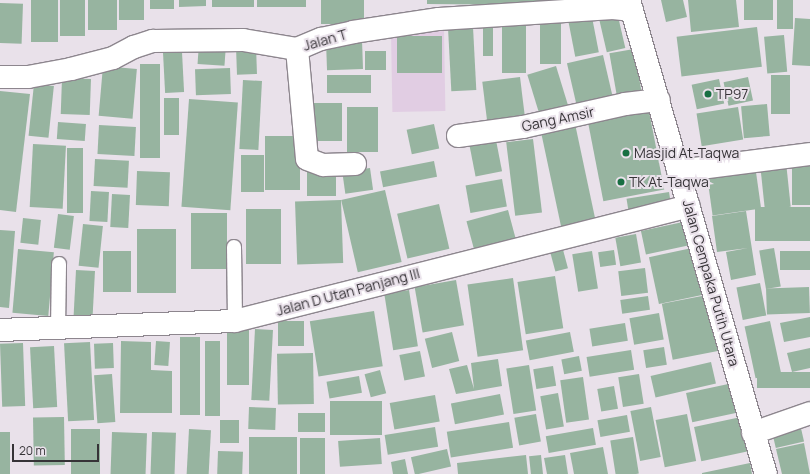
<!DOCTYPE html>
<html>
<head>
<meta charset="utf-8">
<style>
	body { margin:0 }
	#map { position:relative; width:810px; height:474px; overflow:hidden; background:#e9e1ea; font-family:Manrope,sans-serif }
	div>[style] { position:absolute }
	.green>* { inset:0; background:#e1cde3; transform-origin:0 0 }
	.building>* { inset:0; background:#97b4a0; transform-origin:0 0 }
	.roads { filter:drop-shadow(1px 0 #8d868e) drop-shadow(-1px 0 #8d868e) drop-shadow(0 1px #8d868e) drop-shadow(0 -1px #8d868e) }
	.service>* { height:14px; margin:-7px; padding:0 7px; transform-origin:7px; border-radius:7px; background:#fff }
	.minor>* { height:22px; margin:-11px; padding:0 11px; transform-origin:11px; border-radius:11px; background:#fff }
	.tertiary>* { height:22px; margin:-11px; padding:0 11px; transform-origin:11px; border-radius:11px; background:#fff }
	.dots>* { width:11px; height:11px; translate:-50% -50%; box-sizing:border-box; border:2px solid #e9e1ea; border-radius:50% }
	span { translate:-50% -50%; white-space:nowrap; text-align:center; line-height:1.15; -webkit-text-stroke:4px #e9e1ea; paint-order:stroke }
	.street-label { font-size:14px; color:#363337 }
	.poi-label { font-size:14px; color:#363337 }
	.left { translate:0 -50%; text-align:left }
	.scale { position:absolute; left:12px; top:444px; width:87px; height:18px; box-sizing:border-box; border:2px solid #363337; border-top:0; padding-left:5px; font-size:12px; line-height:14px; white-space:nowrap; color:#363337; -webkit-text-stroke:3px #e9e1ea; paint-order:stroke }
</style>
</head>
<body>
<div id="map">
	<div class="green">
		<div style="left:444px;top:31px;width:80px;height:53px;rotate:89deg"></div>
	</div>
	<div class="building">
		<div style="left:31px;top:0;width:27px;height:42px"></div>
		<div style="left:60px;top:0;width:25px;height:36px"></div>
		<div style="left:88px;top:0;width:29px;height:30px"></div>
		<div style="left:119px;top:0;width:25px;height:20px"></div>
		<div style="left:150px;top:0;width:24px;height:9px"></div>
		<div style="clip-path:polygon(179px 0,206px 0,206px 6px,179px 7px)"></div>
		<div style="left:212px;top:0;width:42px;height:7px"></div>
		<div style="left:257px;top:0;width:49px;height:7px"></div>
		<div style="left:321px;top:0;width:43px;height:24px"></div>
		<div style="clip-path:polygon(427px 0,552px 0,552px 5px,427px 4px)"></div>
		<div style="clip-path:polygon(661px 0,683px 0,687px 17px,666px 22px)"></div>
		<div style="clip-path:polygon(688px 0,736px 0,739px 27px,691px 32px)"></div>
		<div style="left:744px;top:0;width:29px;height:20px"></div>
		<div style="left:777px;top:0;width:16px;height:29px"></div>
		<div style="left:0;top:3px;width:23px;height:40px;rotate:2deg"></div>
		<div style="left:591px;top:12px;width:41px;height:24px;rotate:79deg"></div>
		<div style="left:617px;top:12px;width:37px;height:19px;rotate:77deg"></div>
		<div style="left:502px;top:17px;width:24px;height:56px"></div>
		<div style="left:540px;top:17px;width:21px;height:47px"></div>
		<div style="clip-path:polygon(795px 18px,810px 19px,810px 66px,792px 65px)"></div>
		<div style="left:483px;top:23px;width:10px;height:33px"></div>
		<div style="left:473px;top:27px;width:63px;height:25px;rotate:87deg"></div>
		<div style="left:757px;top:27px;width:40px;height:81px;rotate:83deg"></div>
		<div style="left:784px;top:35px;width:37px;height:20px;rotate:85deg"></div>
		<div style="left:397px;top:36px;width:45px;height:37px"></div>
		<div style="left:362px;top:40px;width:29px;height:36px;rotate:88deg"></div>
		<div style="left:199px;top:43px;width:27px;height:21px;rotate:4deg"></div>
		<div style="left:256px;top:46px;width:28px;height:20px;rotate:88deg"></div>
		<div style="left:634px;top:49px;width:46px;height:25px;rotate:80deg"></div>
		<div style="left:386px;top:51px;width:19px;height:21px;rotate:90deg"></div>
		<div style="left:182px;top:52px;width:40px;height:19px;rotate:87deg"></div>
		<div style="left:603px;top:55px;width:46px;height:37px;rotate:77deg"></div>
		<div style="left:140px;top:64px;width:20px;height:94px"></div>
		<div style="left:103px;top:66px;width:34px;height:50px;rotate:5deg"></div>
		<div style="left:556px;top:66px;width:44px;height:30px;rotate:73deg"></div>
		<div style="left:230px;top:68px;width:26px;height:35px;rotate:88deg"></div>
		<div style="left:371px;top:75px;width:18px;height:44px;rotate:90deg"></div>
		<div style="left:771px;top:75px;width:19px;height:39px"></div>
		<div style="left:520px;top:77px;width:43px;height:38px;rotate:83deg"></div>
		<div style="left:748px;top:77px;width:24px;height:25px;rotate:78deg"></div>
		<div style="left:62px;top:78px;width:29px;height:36px;rotate:2deg"></div>
		<div style="left:719px;top:79px;width:25px;height:28px;rotate:78deg"></div>
		<div style="left:243px;top:80px;width:19px;height:69px;rotate:3deg"></div>
		<div style="left:34px;top:84px;width:20px;height:52px;rotate:6deg"></div>
		<div style="clip-path:polygon(0 91px,30px 94px,16px 212px,0 210px)"></div>
		<div style="left:164px;top:98px;width:15px;height:37px"></div>
		<div style="left:189px;top:99px;width:49px;height:108px;rotate:4deg"></div>
		<div style="left:310px;top:103px;width:32px;height:38px"></div>
		<div style="left:767px;top:104px;width:32px;height:26px;rotate:85deg"></div>
		<div style="left:648px;top:106px;width:85px;height:62px;rotate:79deg"></div>
		<div style="left:347px;top:107px;width:31px;height:45px"></div>
		<div style="left:738px;top:107px;width:33px;height:42px;rotate:81deg"></div>
		<div style="left:574px;top:119px;width:104px;height:35px;rotate:78deg"></div>
		<div style="left:58px;top:122px;width:28px;height:17px;rotate:4deg"></div>
		<div style="left:434px;top:124px;width:25px;height:28px;rotate:78deg"></div>
		<div style="left:99px;top:125px;width:37px;height:29px;rotate:3deg"></div>
		<div style="left:495px;top:135px;width:37px;height:27px;rotate:79deg"></div>
		<div style="left:265px;top:136px;width:35px;height:54px"></div>
		<div style="left:533px;top:139px;width:74px;height:27px;rotate:83deg"></div>
		<div style="left:33px;top:144px;width:33px;height:63px;rotate:3deg"></div>
		<div style="left:67px;top:148px;width:16px;height:65px"></div>
		<div style="left:241px;top:155px;width:23px;height:37px"></div>
		<div style="left:95px;top:159px;width:34px;height:27px;rotate:3deg"></div>
		<div style="left:810px;top:160px;width:45px;height:18px;rotate:90deg"></div>
		<div style="left:434px;top:161px;width:16px;height:55px;rotate:79deg"></div>
		<div style="left:786px;top:162px;width:45px;height:26px;rotate:84deg"></div>
		<div style="left:755px;top:165px;width:44px;height:49px;rotate:82deg"></div>
		<div style="left:370px;top:168px;width:22px;height:28px;rotate:82deg"></div>
		<div style="left:137px;top:171px;width:33px;height:34px;rotate:2deg"></div>
		<div style="left:307px;top:171px;width:29px;height:25px"></div>
		<div style="left:502px;top:179px;width:28px;height:37px;rotate:80deg"></div>
		<div style="left:385px;top:190px;width:74px;height:45px;rotate:77deg"></div>
		<div style="left:91px;top:191px;width:18px;height:30px;rotate:3deg"></div>
		<div style="left:669px;top:192px;width:13px;height:43px;rotate:81deg"></div>
		<div style="left:112px;top:194px;width:18px;height:33px;rotate:3deg"></div>
		<div style="left:341px;top:200px;width:63px;height:46px;rotate:88deg"></div>
		<div style="left:439px;top:204px;width:46px;height:43px;rotate:77deg"></div>
		<div style="left:810px;top:207px;width:34px;height:55px;rotate:90deg"></div>
		<div style="left:246px;top:209px;width:35px;height:55px"></div>
		<div style="left:508px;top:210px;width:31px;height:43px;rotate:75deg"></div>
		<div style="clip-path:polygon(746px 211px,756px 275px,731px 280px,726px 252px,748px 248px,717px 252px,712px 216px)"></div>
		<div style="left:191px;top:213px;width:36px;height:56px"></div>
		<div style="left:58px;top:214px;width:16px;height:34px;rotate:7deg"></div>
		<div style="left:23px;top:218px;width:18px;height:25px;rotate:6deg"></div>
		<div style="left:683px;top:222px;width:24px;height:43px;rotate:78deg"></div>
		<div style="left:83px;top:224px;width:20px;height:42px;rotate:6deg"></div>
		<div style="left:137px;top:229px;width:39px;height:64px"></div>
		<div style="clip-path:polygon(0 230px,15px 231px,9px 308px,0 307px)"></div>
		<div style="left:636px;top:234px;width:29px;height:21px;rotate:80deg"></div>
		<div style="left:562px;top:246px;width:23px;height:13px;rotate:75deg"></div>
		<div style="left:692px;top:248px;width:48px;height:44px;rotate:78deg"></div>
		<div style="left:774px;top:248px;width:39px;height:15px;rotate:80deg"></div>
		<div style="left:18px;top:249px;width:36px;height:64px;rotate:5deg"></div>
		<div style="left:614px;top:250px;width:15px;height:16px;rotate:82deg"></div>
		<div style="left:103px;top:251px;width:28px;height:41px"></div>
		<div style="left:592px;top:251px;width:38px;height:20px;rotate:81deg"></div>
		<div style="left:810px;top:251px;width:19px;height:30px;rotate:90deg"></div>
		<div style="left:645px;top:268px;width:25px;height:27px;rotate:83deg"></div>
		<div style="left:76px;top:270px;width:19px;height:47px;rotate:3deg"></div>
		<div style="left:555px;top:276px;width:53px;height:38px;rotate:81deg"></div>
		<div style="left:513px;top:278px;width:73px;height:46px;rotate:82deg"></div>
		<div style="left:456px;top:280px;width:46px;height:42px;rotate:80deg"></div>
		<div style="left:760px;top:283px;width:33px;height:24px;rotate:79deg"></div>
		<div style="left:809px;top:287px;width:26px;height:43px;rotate:88deg"></div>
		<div style="left:409px;top:290px;width:57px;height:25px;rotate:81deg"></div>
		<div style="left:707px;top:295px;width:57px;height:46px;rotate:79deg"></div>
		<div style="left:648px;top:296px;width:14px;height:28px;rotate:82deg"></div>
		<div style="left:374px;top:311px;width:56px;height:65px;rotate:81deg"></div>
		<div style="left:659px;top:313px;width:27px;height:30px;rotate:80deg"></div>
		<div style="clip-path:polygon(810px 317px,810px 337px,784px 342px,780px 323px)"></div>
		<div style="left:304px;top:321px;width:25px;height:26px;rotate:90deg"></div>
		<div style="left:770px;top:321px;width:53px;height:26px;rotate:78deg"></div>
		<div style="left:625px;top:323px;width:18px;height:36px;rotate:81deg"></div>
		<div style="left:227px;top:328px;width:22px;height:57px"></div>
		<div style="left:255px;top:329px;width:18px;height:71px;rotate:3deg"></div>
		<div style="left:452px;top:332px;width:30px;height:28px;rotate:76deg"></div>
		<div style="left:570px;top:332px;width:20px;height:45px;rotate:79deg"></div>
		<div style="left:180px;top:337px;width:20px;height:78px"></div>
		<div style="clip-path:polygon(121px 341px,151px 342px,151px 370px,172px 371px,172px 413px,120px 413px)"></div>
		<div style="left:156px;top:341px;width:14px;height:24px;rotate:4deg"></div>
		<div style="left:205px;top:341px;width:15px;height:75px"></div>
		<div style="left:90px;top:342px;width:78px;height:26px;rotate:87deg"></div>
		<div style="left:23px;top:343px;width:63px;height:23px;rotate:88deg"></div>
		<div style="left:113px;top:343px;width:25px;height:19px;rotate:88deg"></div>
		<div style="left:54px;top:346px;width:61px;height:24px;rotate:87deg"></div>
		<div style="left:664px;top:347px;width:18px;height:21px;rotate:81deg"></div>
		<div style="clip-path:polygon(810px 348px,810px 368px,792px 372px,787px 353px)"></div>
		<div style="left:631px;top:350px;width:20px;height:45px;rotate:81deg"></div>
		<div style="left:420px;top:351px;width:26px;height:21px;rotate:79deg"></div>
		<div style="left:313px;top:353px;width:51px;height:36px;rotate:89deg"></div>
		<div style="left:579px;top:356px;width:15px;height:18px;rotate:79deg"></div>
		<div style="clip-path:polygon(498px 359px,502px 386px,456px 394px,449px 369px,467px 365px,474px 389px,471px 363px)"></div>
		<div style="left:711px;top:362px;width:22px;height:62px;rotate:77deg"></div>
		<div style="left:529px;top:365px;width:46px;height:23px;rotate:81deg"></div>
		<div style="left:553px;top:366px;width:20px;height:20px;rotate:81deg"></div>
		<div style="left:380px;top:370px;width:24px;height:16px;rotate:75deg"></div>
		<div style="left:810px;top:372px;width:16px;height:53px;rotate:90deg"></div>
		<div style="left:112px;top:374px;width:48px;height:18px;rotate:86deg"></div>
		<div style="left:639px;top:374px;width:30px;height:21px;rotate:81deg"></div>
		<div style="left:359px;top:376px;width:17px;height:33px;rotate:80deg"></div>
		<div style="left:583px;top:377px;width:43px;height:23px;rotate:82deg"></div>
		<div style="left:733px;top:383px;width:30px;height:48px;rotate:78deg"></div>
		<div style="left:614px;top:386px;width:23px;height:17px;rotate:80deg"></div>
		<div style="left:558px;top:393px;width:34px;height:18px;rotate:80deg"></div>
		<div style="left:500px;top:394px;width:21px;height:50px;rotate:79deg"></div>
		<div style="left:435px;top:395px;width:27px;height:46px;rotate:80deg"></div>
		<div style="left:330px;top:401px;width:52px;height:34px"></div>
		<div style="left:249px;top:407px;width:27px;height:22px;rotate:2deg"></div>
		<div style="left:651px;top:407px;width:51px;height:21px;rotate:79deg"></div>
		<div style="left:298px;top:413px;width:27px;height:19px"></div>
		<div style="left:536px;top:414px;width:28px;height:22px;rotate:80deg"></div>
		<div style="left:687px;top:414px;width:48px;height:32px;rotate:79deg"></div>
		<div style="left:627px;top:415px;width:17px;height:30px;rotate:80deg"></div>
		<div style="left:64px;top:417px;width:48px;height:31px;rotate:89deg"></div>
		<div style="left:741px;top:417px;width:35px;height:48px;rotate:78deg"></div>
		<div style="left:220px;top:420px;width:19px;height:23px"></div>
		<div style="left:509px;top:422px;width:26px;height:63px;rotate:81deg"></div>
		<div style="left:800px;top:424px;width:18px;height:29px;rotate:77deg"></div>
		<div style="left:435px;top:427px;width:20px;height:51px;rotate:81deg"></div>
		<div style="left:593px;top:428px;width:17px;height:48px;rotate:80deg"></div>
		<div style="left:71px;top:429px;width:29px;height:45px"></div>
		<div style="left:189px;top:429px;width:22px;height:45px;rotate:3deg"></div>
		<div style="left:0;top:432px;width:10px;height:42px"></div>
		<div style="left:112px;top:432px;width:35px;height:42px;rotate:2deg"></div>
		<div style="left:152px;top:432px;width:24px;height:42px;rotate:2deg"></div>
		<div style="left:249px;top:437px;width:48px;height:37px"></div>
		<div style="left:633px;top:437px;width:37px;height:23px;rotate:81deg"></div>
		<div style="left:300px;top:438px;width:25px;height:36px"></div>
		<div style="left:380px;top:438px;width:26px;height:42px;rotate:86deg"></div>
		<div style="clip-path:polygon(804px 443px,810px 474px,782px 474px,776px 449px)"></div>
		<div style="clip-path:polygon(603px 447px,608px 474px,574px 474px,570px 453px)"></div>
		<div style="left:447px;top:449px;width:18px;height:37px;rotate:77deg"></div>
		<div style="left:218px;top:451px;width:25px;height:23px;rotate:2deg"></div>
		<div style="clip-path:polygon(526px 455px,528px 474px,458px 474px,457px 463px)"></div>
		<div style="left:541px;top:455px;width:19px;height:12px;rotate:84deg"></div>
		<div style="clip-path:polygon(565px 455px,568px 474px,547px 474px,544px 458px)"></div>
		<div style="clip-path:polygon(405px 459px,408px 474px,393px 474px,391px 462px)"></div>
		<div style="clip-path:polygon(750px 463px,752px 474px,702px 474px,702px 473px)"></div>
	</div>
	<div class="roads">
		<div class="service">
			<div style="left:234px;top:247px;width:74px;rotate:89.2deg"></div>
			<div style="left:58px;top:329px;width:65px;rotate:-89.1deg"></div>
		</div>
		<div class="minor">
			<div style="left:297px;top:49px;width:110px;rotate:84.8deg"></div>
			<div style="left:307px;top:159px;width:17px;rotate:21deg"></div>
			<div style="left:323px;top:165px;width:32px;rotate:-2deg"></div>
			<div style="left:0;top:77px;width:28px"></div>
			<div style="left:28px;top:77px;width:44px;rotate:-10.5deg"></div>
			<div style="left:71px;top:69px;width:43px;rotate:-14.7deg"></div>
			<div style="left:113px;top:58px;width:24px;rotate:-28deg"></div>
			<div style="left:134px;top:47px;width:20px;rotate:-18deg"></div>
			<div style="left:153px;top:41px;width:90px;rotate:-0.6deg"></div>
			<div style="left:243px;top:40px;width:55px;rotate:9.5deg"></div>
			<div style="left:297px;top:49px;width:26px;rotate:-23deg"></div>
			<div style="left:321px;top:39px;width:33px;rotate:-12deg"></div>
			<div style="left:353px;top:32px;width:87px;rotate:-8.6deg"></div>
			<div style="left:439px;top:19px;width:174px;rotate:-3.6deg"></div>
			<div style="left:613px;top:8px;width:19px;rotate:6deg"></div>
			<div style="left:458px;top:136px;width:66px;rotate:-7.9deg"></div>
			<div style="left:523px;top:127px;width:105px;rotate:-12.7deg"></div>
			<div style="left:625px;top:104px;width:34px;rotate:-7deg"></div>
			<div style="left:678px;top:171px;width:133px;rotate:-7.3deg"></div>
			<div style="left:0;top:330px;width:235px;rotate:-2.2deg"></div>
			<div style="left:235px;top:321px;width:468px;rotate:-14.2deg"></div>
			<div style="left:753px;top:433px;width:60px;rotate:-19.3deg"></div>
		</div>
		<div class="tertiary">
			<div style="left:629px;top:0;width:493px;rotate:73.9deg"></div>
		</div>
	</div>
	<div class="dots">
		<div style="left:708px;top:94px;background:#186f42"></div>
		<div style="left:626px;top:153px;background:#186f42"></div>
		<div style="left:621px;top:182px;background:#186f42"></div>
	</div>
	<div class="street-label">
		<span style="left:325px;top:40px;rotate:-16deg">Jalan T</span>
		<span style="left:558px;top:119px;rotate:-12deg">Gang Amsir</span>
		<span style="left:711px;top:283px;rotate:74deg">Jalan Cempaka Putih Utara</span>
		<span style="left:348px;top:292px;rotate:-15deg">Jalan D Utan Panjang III</span>
	</div>
	<div class="poi-label">
		<span class="left" style="left:716px;top:94px">TP97</span>
		<span class="left" style="left:634px;top:153px">Masjid At-Taqwa</span>
		<span class="left" style="left:629px;top:182px">TK At-Taqwa</span>
	</div>
	<div class="scale">20 m</div>
</div>
</body>
</html>
